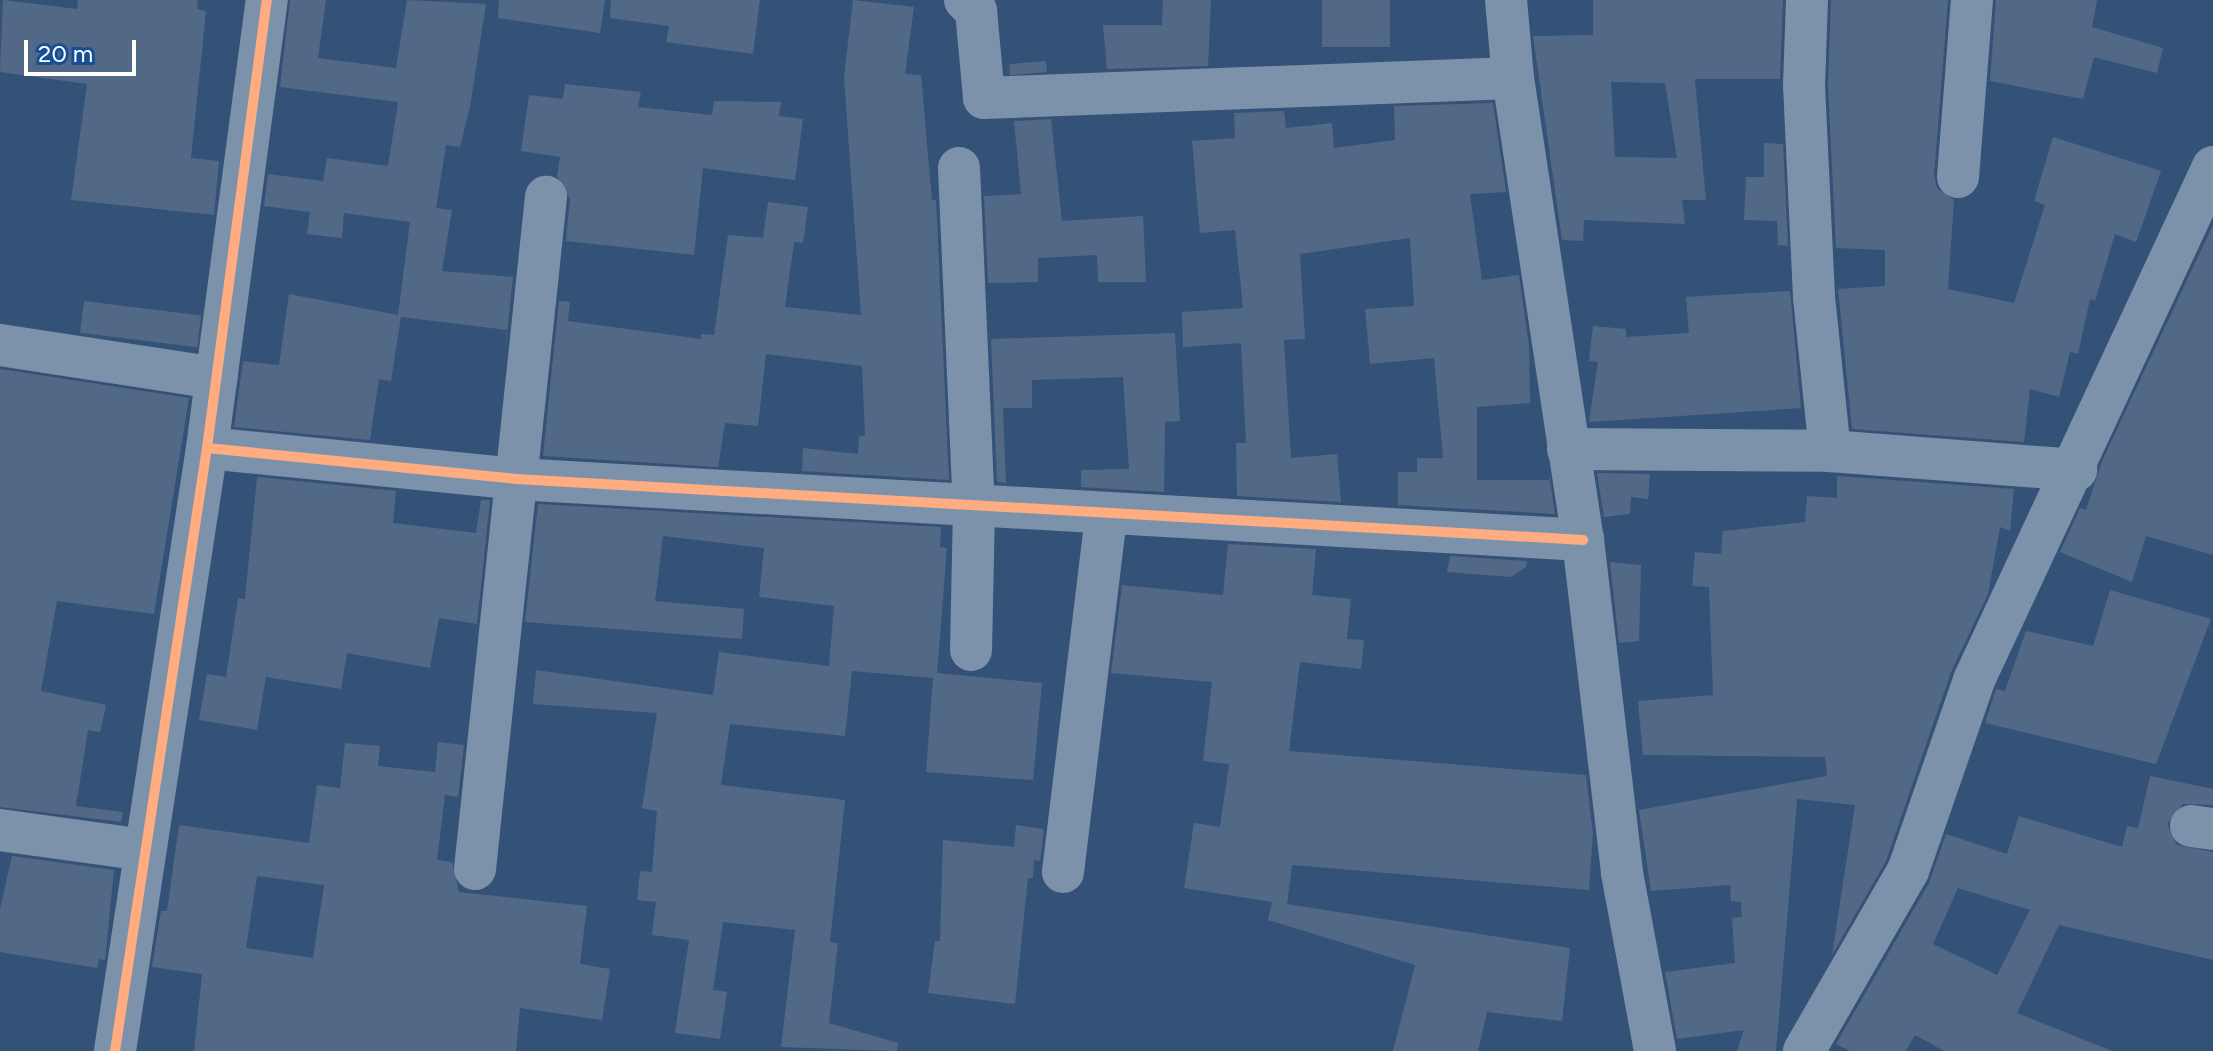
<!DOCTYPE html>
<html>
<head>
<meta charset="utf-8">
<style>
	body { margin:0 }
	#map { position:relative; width:2213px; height:1051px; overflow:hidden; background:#345277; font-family:Figtree,sans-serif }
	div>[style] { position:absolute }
	.building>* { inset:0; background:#516986; transform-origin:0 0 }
	.minor>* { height:42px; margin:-21px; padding:0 21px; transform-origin:21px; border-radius:21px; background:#7c92aa }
	.cycleway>* { height:10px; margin:-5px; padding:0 5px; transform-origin:5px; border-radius:5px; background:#ffac80 }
	span { translate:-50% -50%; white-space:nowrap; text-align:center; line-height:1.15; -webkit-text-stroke:7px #174f94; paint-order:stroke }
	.scale { position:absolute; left:24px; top:40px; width:112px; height:36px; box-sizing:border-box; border:4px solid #fff; border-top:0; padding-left:10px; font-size:24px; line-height:28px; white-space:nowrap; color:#fff; -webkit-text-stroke:6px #174f94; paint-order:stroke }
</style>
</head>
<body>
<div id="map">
	<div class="building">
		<div style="clip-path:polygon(3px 0,77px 9px,78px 0,198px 0,197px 9px,206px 11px,191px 158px,219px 161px,214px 215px,71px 200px,87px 84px,0 72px)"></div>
		<div style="clip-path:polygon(290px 0,326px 0,318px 58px,396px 68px,407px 0,486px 4px,470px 107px,460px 147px,446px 145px,436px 208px,452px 210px,442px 271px,513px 277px,502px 381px,507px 330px,401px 317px,391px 381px,379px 379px,370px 440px,234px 427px,243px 361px,279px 365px,289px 294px,398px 315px,410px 222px,344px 213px,342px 238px,307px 234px,310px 212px,264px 206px,268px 174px,323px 181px,327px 158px,388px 166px,398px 102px,280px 87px)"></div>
		<div style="clip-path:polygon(499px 0,605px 0,600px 33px,498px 18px)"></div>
		<div style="clip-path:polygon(611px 0,760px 0,753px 54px,666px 42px,669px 26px,610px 18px)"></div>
		<div style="clip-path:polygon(853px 0,914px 7px,905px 74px,921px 75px,932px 200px,936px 200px,949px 480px,802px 471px,803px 448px,858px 454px,859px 436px,865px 436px,862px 366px,766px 354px,758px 426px,725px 423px,718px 467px,543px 456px,559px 301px,570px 302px,568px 321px,701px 339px,701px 334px,714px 335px,728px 235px,763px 238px,768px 202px,808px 207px,803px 243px,794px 242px,785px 307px,861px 315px,844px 77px)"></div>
		<div style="clip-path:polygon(1163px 0,1211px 0,1208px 66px,1107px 69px,1103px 25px,1162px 25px)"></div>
		<div style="left:1322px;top:0;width:68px;height:47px"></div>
		<div style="clip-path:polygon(evenodd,1593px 0,1783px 0,1780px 79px,1695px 79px,1706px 200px,1682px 200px,1685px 224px,1584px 220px,1583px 241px,1562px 240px,1533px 36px,1593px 35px,1593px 0,1611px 82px,1665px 83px,1677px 158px,1615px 157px,1611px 82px)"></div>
		<div style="clip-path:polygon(1831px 0,1948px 0,1934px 175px,1937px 188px,1954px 200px,1948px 289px,2014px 303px,2045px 205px,2034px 201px,2053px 137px,2161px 171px,2136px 242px,2115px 234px,2095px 301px,2090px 299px,2078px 354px,2070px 352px,2059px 397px,2030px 389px,2024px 442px,1852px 429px,1838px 289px,1885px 286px,1885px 250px,1836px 248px,1828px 85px)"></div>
		<div style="clip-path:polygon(1996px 0,2097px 0,2092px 27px,2163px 48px,2157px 73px,2094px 57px,2083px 99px,1990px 81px)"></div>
		<div style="left:1046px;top:61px;width:11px;height:37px;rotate:85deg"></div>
		<div style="clip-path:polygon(565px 84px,641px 92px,638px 107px,712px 115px,714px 101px,781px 102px,779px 116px,803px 119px,795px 180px,703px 168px,694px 255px,566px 241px,570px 199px,557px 176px,560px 157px,521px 151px,529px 95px,563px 99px)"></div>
		<div style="clip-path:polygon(1493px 103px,1506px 192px,1470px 194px,1482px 280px,1519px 275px,1529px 346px,1530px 403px,1477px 407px,1477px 480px,1549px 480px,1549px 474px,1555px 514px,1398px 505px,1398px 472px,1417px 472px,1417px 458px,1443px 458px,1434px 358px,1370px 364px,1365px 309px,1414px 306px,1410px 238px,1300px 254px,1305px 339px,1284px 340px,1291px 458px,1337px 454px,1341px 502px,1237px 496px,1236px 443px,1246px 443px,1241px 343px,1183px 347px,1182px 312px,1243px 308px,1235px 230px,1200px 233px,1192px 141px,1235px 138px,1234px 113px,1284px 111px,1286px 128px,1332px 123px,1334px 148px,1395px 140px,1394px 106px)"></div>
		<div style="clip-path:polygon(1051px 119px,1062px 221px,1143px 216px,1146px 282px,1098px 282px,1097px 255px,1038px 258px,1038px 282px,988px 283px,984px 196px,1021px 194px,1014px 121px)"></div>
		<div style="clip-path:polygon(1764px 143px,1783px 144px,1788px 246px,1778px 245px,1777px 221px,1744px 220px,1746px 177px,1764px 177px)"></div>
		<div style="clip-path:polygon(2213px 225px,2213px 555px,2146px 536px,2132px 582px,2060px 552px,2080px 508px,2086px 510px,2102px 461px)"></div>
		<div style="clip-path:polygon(1790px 291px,1801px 408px,1589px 422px,1598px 362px,1589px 361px,1593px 326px,1626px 329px,1626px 337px,1689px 333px,1686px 297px)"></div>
		<div style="left:84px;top:301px;width:118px;height:32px;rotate:7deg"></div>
		<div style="clip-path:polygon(1175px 333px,1180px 421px,1165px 422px,1164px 492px,1081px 487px,1081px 470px,1129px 469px,1123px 377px,1032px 380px,1032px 408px,1003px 408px,1006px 483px,997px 482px,991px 339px)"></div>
		<div style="clip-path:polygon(0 369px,189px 398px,154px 614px,57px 601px,41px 691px,106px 705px,100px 732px,88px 730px,76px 806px,123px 812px,121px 822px,0 807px)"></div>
		<div style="clip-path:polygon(1597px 473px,1650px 474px,1648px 499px,1631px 497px,1630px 514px,1604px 517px)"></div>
		<div style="clip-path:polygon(1837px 476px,2014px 489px,2010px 531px,2000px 527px,1988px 594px,1951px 672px,1886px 861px,1832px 955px,1855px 805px,1797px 799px,1776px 1051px,1737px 1051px,1744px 1030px,1677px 1039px,1665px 972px,1735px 963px,1732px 918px,1742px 917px,1741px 902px,1731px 901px,1730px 885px,1651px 891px,1639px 810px,1827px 776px,1825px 757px,1643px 755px,1638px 701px,1713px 695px,1709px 587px,1692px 586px,1695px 552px,1721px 554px,1723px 531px,1805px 522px,1807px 496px,1837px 498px)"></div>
		<div style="clip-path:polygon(257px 477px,396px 491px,393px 523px,476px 533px,481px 500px,490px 500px,477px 624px,439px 618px,430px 668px,347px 653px,341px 689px,266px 677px,257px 730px,199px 720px,207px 674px,226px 677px,238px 598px,245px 599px)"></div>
		<div style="clip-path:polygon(538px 504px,941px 527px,940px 547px,947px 548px,937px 673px,1042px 683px,1033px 780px,926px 772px,933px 678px,852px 671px,845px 736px,730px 724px,721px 785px,845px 800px,830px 942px,838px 943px,829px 1023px,898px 1043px,897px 1051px,781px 1047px,795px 930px,723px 922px,713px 990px,727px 992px,720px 1039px,675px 1033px,689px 940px,652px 935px,656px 902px,637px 900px,640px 871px,652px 872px,657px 811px,642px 808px,657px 713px,533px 704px,536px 670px,713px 695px,719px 652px,829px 666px,834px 606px,759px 597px,764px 548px,663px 536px,655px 601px,744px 609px,742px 639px,525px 622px)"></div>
		<div style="clip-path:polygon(1228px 544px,1316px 549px,1312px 595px,1351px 599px,1347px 639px,1364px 640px,1361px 669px,1300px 662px,1289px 751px,1586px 775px,1593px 833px,1589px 890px,1292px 865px,1287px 904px,1570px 948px,1562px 1021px,1487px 1012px,1478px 1051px,1393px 1051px,1415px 965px,1268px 920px,1272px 902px,1184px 888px,1194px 823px,1220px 827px,1229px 764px,1203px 761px,1212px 682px,1111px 673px,1122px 585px,1223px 595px)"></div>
		<div style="clip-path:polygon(1450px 556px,1527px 561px,1526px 567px,1511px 577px,1447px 572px)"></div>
		<div style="clip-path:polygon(1610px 562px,1641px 565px,1639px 641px,1619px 643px)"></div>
		<div style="clip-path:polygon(2110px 590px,2211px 619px,2156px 764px,1985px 723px,1996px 689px,2005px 691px,2026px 631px,2093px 646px)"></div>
		<div style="clip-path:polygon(evenodd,438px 742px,464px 745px,458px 797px,445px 795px,437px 860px,452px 862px,459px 892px,587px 906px,580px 964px,610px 969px,602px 1020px,520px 1008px,516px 1051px,194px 1051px,202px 974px,152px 967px,161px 911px,167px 911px,179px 825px,309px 843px,317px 785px,340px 788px,345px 743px,380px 746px,378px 766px,435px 772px,438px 742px,257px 876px,324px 885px,313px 958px,246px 948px,257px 876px)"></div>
		<div style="clip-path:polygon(evenodd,2150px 776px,2213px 789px,2213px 805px,2183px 804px,2167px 824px,2177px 845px,2213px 852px,2213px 960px,2059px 925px,2017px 1013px,2112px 1051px,1944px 1051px,1915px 1035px,1906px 1051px,1850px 1051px,1836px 1044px,1929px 883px,1946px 834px,2007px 854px,2019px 816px,2122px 847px,2127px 826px,2138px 828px,2150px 776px,1958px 888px,2030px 910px,1997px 975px,1933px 944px,1958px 888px)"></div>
		<div style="clip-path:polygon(1016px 825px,1044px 829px,1040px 861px,1034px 860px,1033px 878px,1028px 878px,1015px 1004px,928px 993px,935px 941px,940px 941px,943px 840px,1014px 847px)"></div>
		<div style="clip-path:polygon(12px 856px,114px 870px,105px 960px,99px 959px,97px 968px,0 952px,0 909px)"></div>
	</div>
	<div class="minor">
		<div style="left:965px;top:0;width:16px;rotate:45deg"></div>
		<div style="left:976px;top:11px;width:87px;rotate:84.7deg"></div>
		<div style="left:984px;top:98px;width:529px;rotate:-2.17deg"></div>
		<div style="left:1506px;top:0;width:78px;rotate:84.9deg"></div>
		<div style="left:1513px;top:78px;width:467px;rotate:81.4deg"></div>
		<div style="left:1583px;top:540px;width:335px;rotate:83.3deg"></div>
		<div style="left:1622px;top:873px;width:181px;rotate:79.5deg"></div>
		<div style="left:1807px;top:0;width:85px;rotate:92deg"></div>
		<div style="left:1804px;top:85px;width:212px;rotate:87.3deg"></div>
		<div style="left:1814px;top:297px;width:155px;rotate:84.1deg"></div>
		<div style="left:959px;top:168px;width:340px;rotate:87.5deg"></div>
		<div style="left:974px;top:508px;width:142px;rotate:91.2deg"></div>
		<div style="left:1958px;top:177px;width:178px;rotate:-85.5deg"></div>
		<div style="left:0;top:345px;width:219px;rotate:8.7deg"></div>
		<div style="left:207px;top:448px;width:311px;rotate:5.7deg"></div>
		<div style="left:516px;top:479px;width:1069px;rotate:3.27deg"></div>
		<div style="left:1568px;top:449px;width:262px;rotate:0.4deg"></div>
		<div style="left:1830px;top:451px;width:247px;rotate:4.4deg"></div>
		<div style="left:2191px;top:826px;width:22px;rotate:8deg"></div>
		<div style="left:0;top:830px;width:146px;rotate:7.9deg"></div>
		<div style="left:475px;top:869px;width:676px;rotate:-83.97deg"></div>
		<div style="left:1063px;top:872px;width:360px;rotate:-83.1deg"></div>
		<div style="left:115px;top:1051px;width:610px;rotate:-81.33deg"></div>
		<div style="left:207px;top:448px;width:452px;rotate:-82.4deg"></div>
		<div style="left:1804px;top:1051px;width:208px;rotate:-60deg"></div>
		<div style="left:1908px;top:871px;width:202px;rotate:-70.9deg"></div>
		<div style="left:1974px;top:680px;width:566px;rotate:-65.02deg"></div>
	</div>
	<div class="cycleway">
		<div style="left:207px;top:448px;width:311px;rotate:5.7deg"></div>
		<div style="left:516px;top:479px;width:1069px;rotate:3.27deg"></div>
		<div style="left:115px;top:1051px;width:610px;rotate:-81.33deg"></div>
		<div style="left:207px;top:448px;width:452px;rotate:-82.4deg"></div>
	</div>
	<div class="scale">20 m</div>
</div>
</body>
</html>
